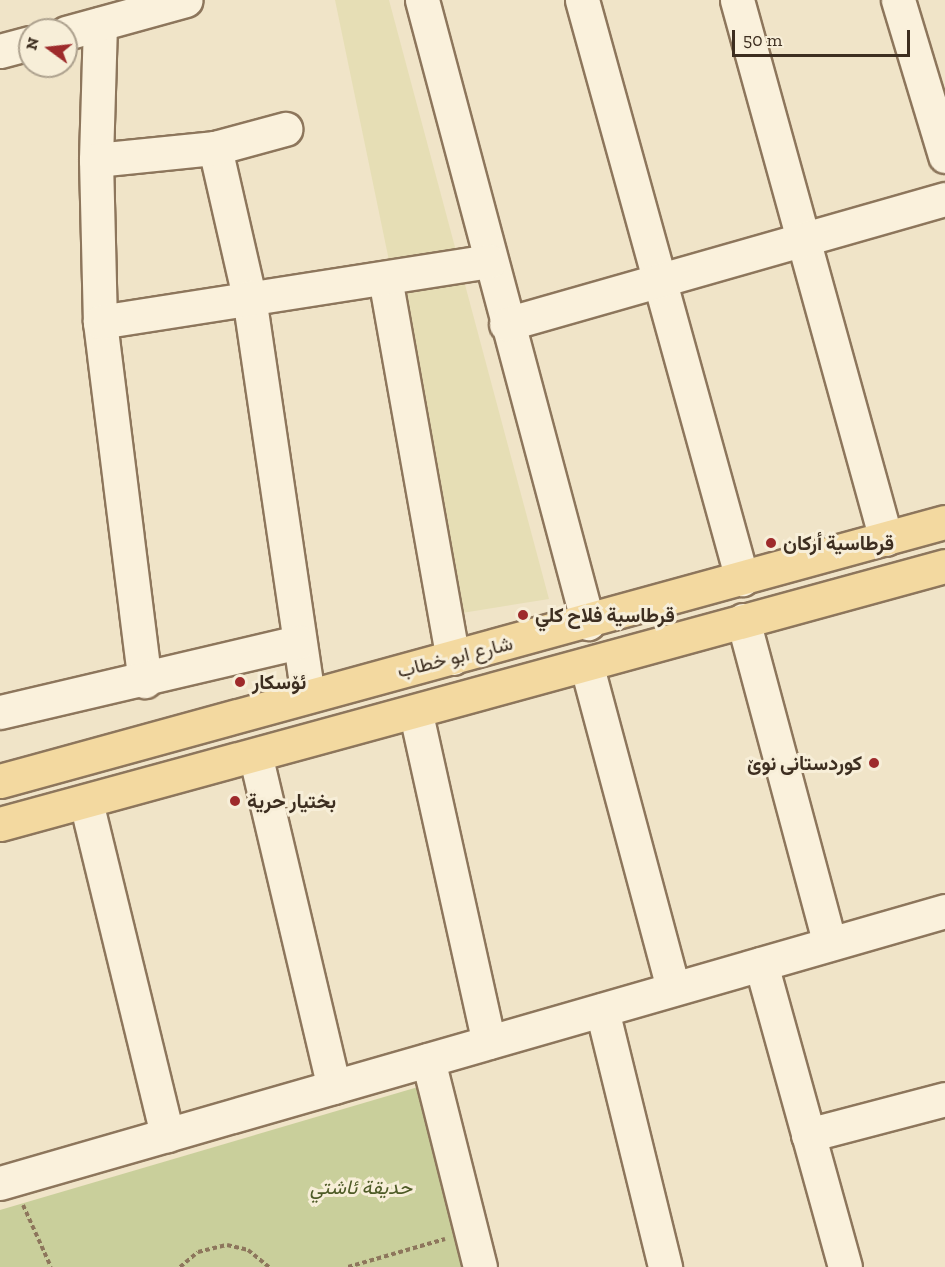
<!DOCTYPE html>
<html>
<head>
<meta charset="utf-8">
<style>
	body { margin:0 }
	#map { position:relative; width:945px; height:1267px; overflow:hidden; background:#f0e4c8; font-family:"Zilla Slab",Vazirmatn,serif }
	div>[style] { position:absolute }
	.farmland>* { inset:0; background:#e6deb5 }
	.green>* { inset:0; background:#c9cf9b }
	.path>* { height:4px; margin-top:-2px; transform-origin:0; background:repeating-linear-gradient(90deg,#8d765c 0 4.5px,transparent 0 7.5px) }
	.roads { filter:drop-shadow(2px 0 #8d765c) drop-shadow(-2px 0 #8d765c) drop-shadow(0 2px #8d765c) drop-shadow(0 -2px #8d765c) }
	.minor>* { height:33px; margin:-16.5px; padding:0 16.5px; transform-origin:16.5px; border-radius:16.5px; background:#faf1dc }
	.major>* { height:33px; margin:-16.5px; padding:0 16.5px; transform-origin:16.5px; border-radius:16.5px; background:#f3d9a0 }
	.dots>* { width:16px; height:16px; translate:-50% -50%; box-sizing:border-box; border:3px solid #f7eed8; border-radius:50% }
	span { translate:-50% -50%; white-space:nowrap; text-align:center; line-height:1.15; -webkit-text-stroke:6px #f7eed8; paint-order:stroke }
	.poi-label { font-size:20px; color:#3d2e20; font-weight:700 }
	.left { translate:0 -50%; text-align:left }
	.right { translate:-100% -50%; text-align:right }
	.street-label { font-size:20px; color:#3d2e20 }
	.park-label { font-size:20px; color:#4d5a26; font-style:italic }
	.north { position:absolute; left:18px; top:18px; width:60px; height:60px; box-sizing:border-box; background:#f7eed8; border:2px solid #ada18e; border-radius:50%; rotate:285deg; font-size:16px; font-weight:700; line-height:24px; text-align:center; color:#3d2e20 }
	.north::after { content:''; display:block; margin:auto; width:21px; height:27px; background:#9e2a2b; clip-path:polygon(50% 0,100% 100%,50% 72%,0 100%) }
	.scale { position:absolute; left:732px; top:30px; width:178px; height:27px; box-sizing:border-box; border:3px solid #3d2e20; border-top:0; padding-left:8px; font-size:18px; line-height:21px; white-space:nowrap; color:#3d2e20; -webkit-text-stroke:4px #f7eed8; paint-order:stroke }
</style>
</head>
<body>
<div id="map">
	<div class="farmland">
		<div style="clip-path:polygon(335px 0,389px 0,549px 599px,462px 613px)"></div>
	</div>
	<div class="green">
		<div style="clip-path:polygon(418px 1087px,470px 1267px,0 1267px,0 1210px)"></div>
	</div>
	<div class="path">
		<div style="left:23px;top:1205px;width:68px;rotate:65.7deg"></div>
		<div style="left:180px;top:1267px;width:23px;rotate:-40deg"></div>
		<div style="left:198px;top:1252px;width:30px;rotate:-14deg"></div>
		<div style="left:227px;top:1245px;width:22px;rotate:13deg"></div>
		<div style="left:248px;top:1250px;width:27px;rotate:39deg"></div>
		<div style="left:348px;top:1267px;width:101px;rotate:-16.1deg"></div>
	</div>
	<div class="roads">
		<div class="minor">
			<div style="left:422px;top:0;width:645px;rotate:75.08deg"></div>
			<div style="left:582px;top:0;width:601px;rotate:74.55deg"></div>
			<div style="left:737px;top:0;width:559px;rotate:74.55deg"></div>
			<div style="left:898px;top:0;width:163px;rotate:73.2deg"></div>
			<div style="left:100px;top:24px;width:136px;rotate:91.7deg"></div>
			<div style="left:96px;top:160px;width:162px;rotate:88.6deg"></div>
			<div style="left:100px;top:322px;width:362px;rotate:82.9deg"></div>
			<div style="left:66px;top:33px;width:124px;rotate:-15.4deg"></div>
			<div style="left:0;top:51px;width:31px;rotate:-15deg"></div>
			<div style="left:215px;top:148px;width:153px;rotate:77.1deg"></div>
			<div style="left:249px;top:297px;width:402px;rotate:81.6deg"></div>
			<div style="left:96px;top:160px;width:120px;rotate:-5.8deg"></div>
			<div style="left:215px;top:148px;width:73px;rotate:-15.2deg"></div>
			<div style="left:385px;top:278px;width:386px;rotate:79.9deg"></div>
			<div style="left:100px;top:322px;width:394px;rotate:-8.9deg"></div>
			<div style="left:506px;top:324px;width:456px;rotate:-15.9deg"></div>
			<div style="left:743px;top:620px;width:335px;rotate:75deg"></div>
			<div style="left:587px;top:667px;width:333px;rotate:75deg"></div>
			<div style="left:0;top:712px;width:307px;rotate:-13.2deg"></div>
			<div style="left:416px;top:714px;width:336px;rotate:77.5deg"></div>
			<div style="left:256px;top:758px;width:338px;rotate:76.7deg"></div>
			<div style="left:86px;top:802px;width:343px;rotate:76.3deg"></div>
			<div style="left:761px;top:964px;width:314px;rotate:74.5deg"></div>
			<div style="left:602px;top:1010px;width:265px;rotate:76.2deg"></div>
			<div style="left:428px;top:1060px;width:213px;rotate:75.9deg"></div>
			<div style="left:808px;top:1135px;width:142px;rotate:-14.7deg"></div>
			<div style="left:0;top:1183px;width:983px;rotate:-16.06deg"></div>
		</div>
		<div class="major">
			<div style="left:0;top:781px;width:980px;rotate:-15.33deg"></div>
			<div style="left:0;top:824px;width:980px;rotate:-15.27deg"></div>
		</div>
	</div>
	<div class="dots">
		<div style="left:771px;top:543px;background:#9e2a2b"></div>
		<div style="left:523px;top:615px;background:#9e2a2b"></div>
		<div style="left:240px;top:682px;background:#9e2a2b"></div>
		<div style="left:874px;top:763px;background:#9e2a2b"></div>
		<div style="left:235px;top:801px;background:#9e2a2b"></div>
	</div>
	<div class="poi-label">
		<span class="left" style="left:783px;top:543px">قرطاسية أركان</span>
		<span class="left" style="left:535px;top:615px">قرطاسية فلاح كلي</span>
		<span class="left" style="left:252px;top:682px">ئۆسکار</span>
		<span class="right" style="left:862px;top:763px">کوردستانی نوێ</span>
		<span class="left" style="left:247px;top:801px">بختيار حرية</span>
	</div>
	<div class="street-label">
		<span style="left:455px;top:657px;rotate:-14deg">شارع ابو خطاب</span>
	</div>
	<div class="park-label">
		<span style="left:361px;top:1187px">حديقة ئاشتي</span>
	</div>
	<div class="north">N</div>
	<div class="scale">50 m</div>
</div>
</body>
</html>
